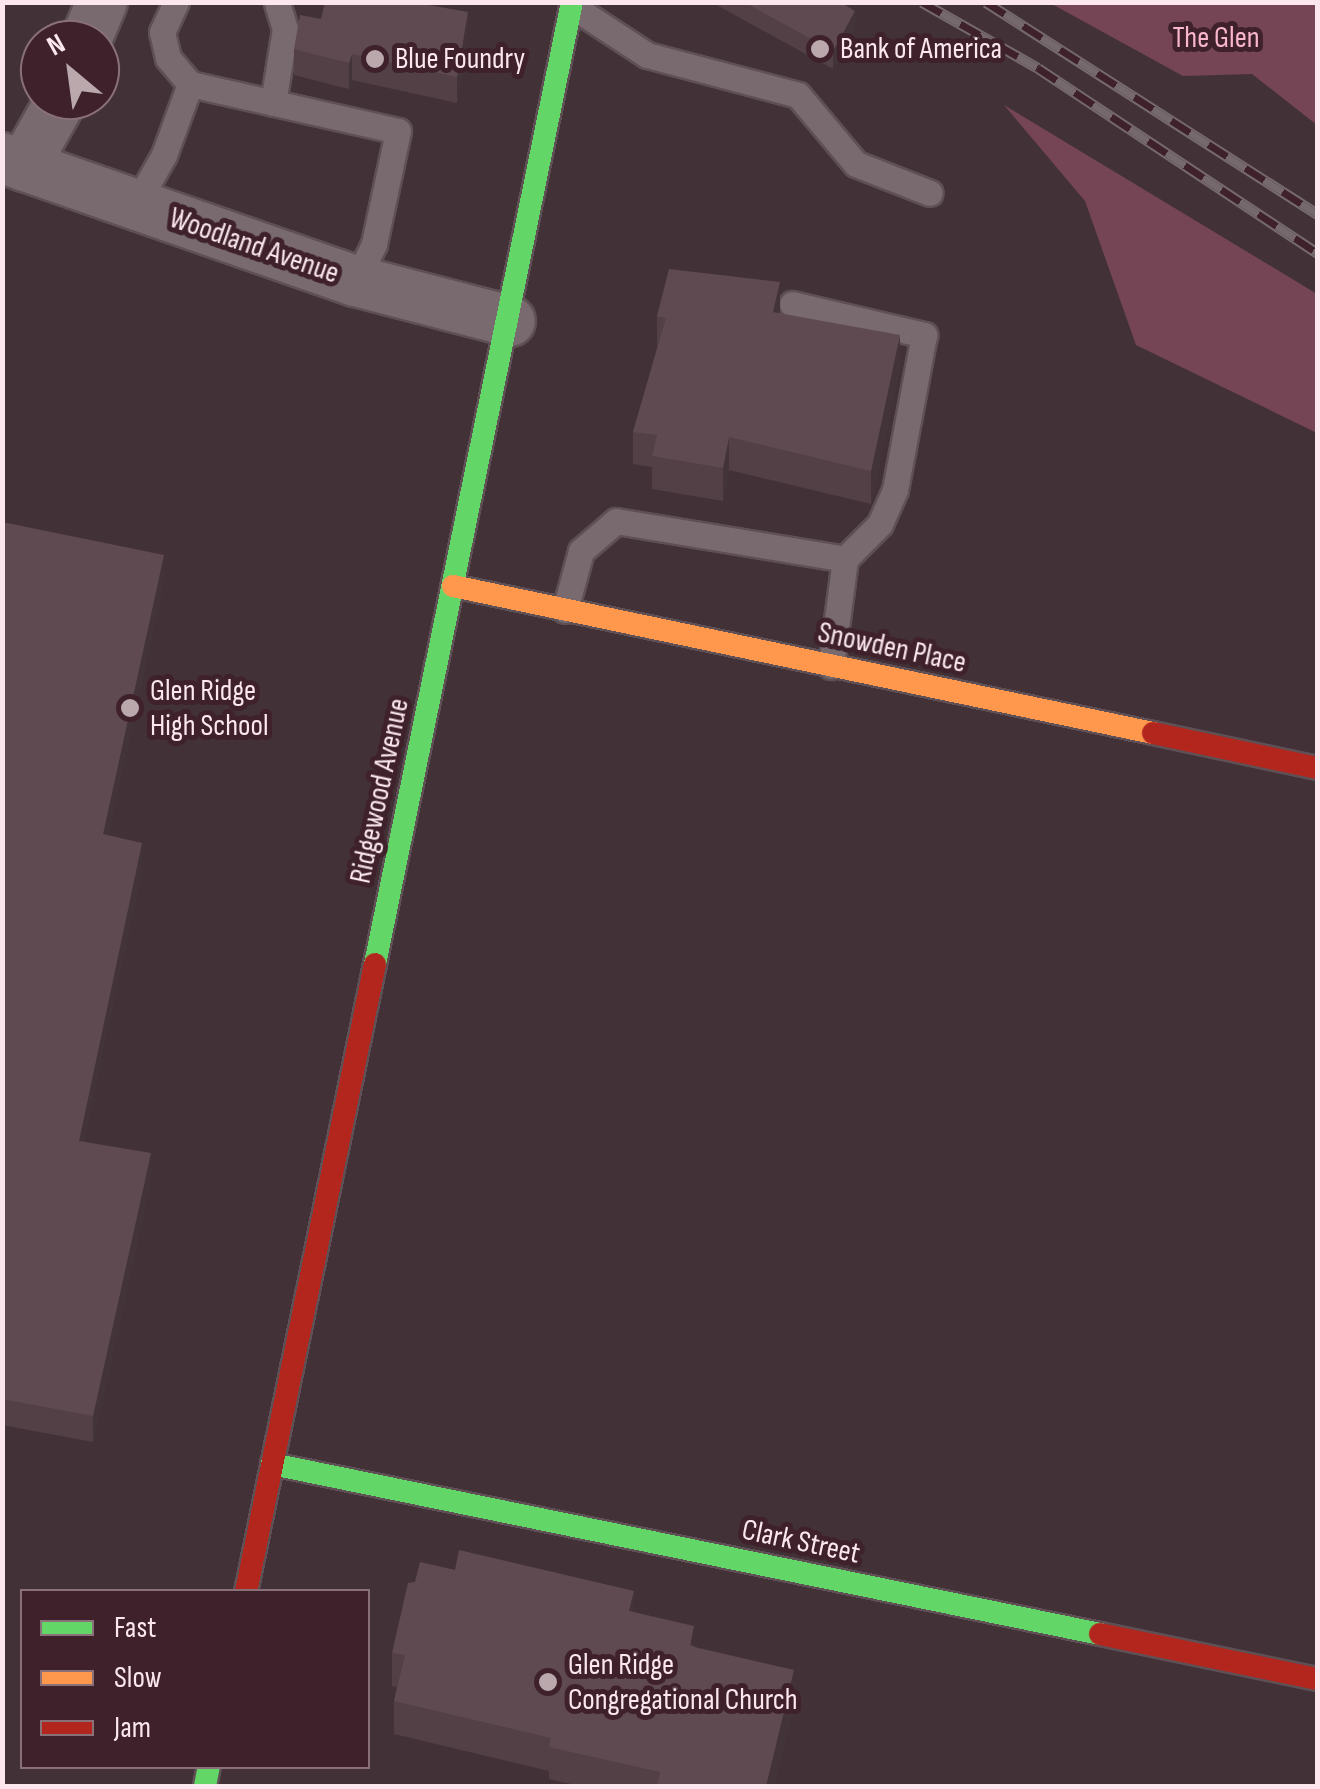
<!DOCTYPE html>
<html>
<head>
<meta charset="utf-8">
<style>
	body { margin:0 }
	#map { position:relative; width:1320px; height:1789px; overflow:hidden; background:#423237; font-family:"Sofia Sans Condensed",sans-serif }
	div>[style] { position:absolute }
	.green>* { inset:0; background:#754555 }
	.roads { filter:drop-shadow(2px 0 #5e5055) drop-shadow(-2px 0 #5e5055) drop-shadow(0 2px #5e5055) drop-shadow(0 -2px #5e5055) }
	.lane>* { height:25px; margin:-12.5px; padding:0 12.5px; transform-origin:12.5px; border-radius:12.5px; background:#786a6e }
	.street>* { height:50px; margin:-25px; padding:0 25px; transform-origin:25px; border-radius:25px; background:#786a6e }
	.fast>* { height:22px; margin:-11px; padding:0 11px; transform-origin:11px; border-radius:11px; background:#63d668 }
	.slow>* { height:22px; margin:-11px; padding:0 11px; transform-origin:11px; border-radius:11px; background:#ff974d }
	.jam>* { height:22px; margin:-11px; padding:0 11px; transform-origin:11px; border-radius:11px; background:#b3261e }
	.rail>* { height:11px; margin-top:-5.5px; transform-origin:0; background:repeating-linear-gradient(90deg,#3e212b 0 22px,#75696d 0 44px); box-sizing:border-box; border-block:2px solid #75696d }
	.wall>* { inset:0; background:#524046 }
	.shaded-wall>* { inset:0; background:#423439 }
	.building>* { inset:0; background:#5f4a51 }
	.dots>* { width:28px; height:28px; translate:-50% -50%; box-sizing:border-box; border:5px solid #3e212b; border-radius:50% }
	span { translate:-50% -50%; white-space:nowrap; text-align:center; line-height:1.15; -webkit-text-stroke:10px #3e212b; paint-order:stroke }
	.park-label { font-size:30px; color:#f9b6cc }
	.poi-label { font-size:30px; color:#fbe7ed }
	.left { translate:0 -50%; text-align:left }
	.street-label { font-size:30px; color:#fbe7ed }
	.frame { position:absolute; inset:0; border:5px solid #fbe7ed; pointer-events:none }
	.legend { position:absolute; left:20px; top:1589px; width:350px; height:180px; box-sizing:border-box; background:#3e212b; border:2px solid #8a7079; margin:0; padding:12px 18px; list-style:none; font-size:30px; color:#fbe7ed }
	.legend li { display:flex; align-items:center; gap:20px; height:50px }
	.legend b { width:50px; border:2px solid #8a7079 }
	.north { position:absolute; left:20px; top:20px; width:100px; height:100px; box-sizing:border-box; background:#3e212b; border:2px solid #8a7079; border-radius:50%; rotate:331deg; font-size:28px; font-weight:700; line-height:40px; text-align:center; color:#fbe7ed }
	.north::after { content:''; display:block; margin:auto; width:35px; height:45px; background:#baa8ad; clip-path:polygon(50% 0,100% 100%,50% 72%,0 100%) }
</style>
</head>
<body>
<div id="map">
	<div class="green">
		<div style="clip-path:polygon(1050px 3px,1317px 3px,1317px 125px,1252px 74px,1183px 76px)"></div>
		<div style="clip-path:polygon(1004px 105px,1317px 294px,1317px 433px,1136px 345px,1085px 201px)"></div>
	</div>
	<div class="roads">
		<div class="lane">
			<div style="left:176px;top:2px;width:33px;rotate:115deg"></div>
			<div style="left:162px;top:32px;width:27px;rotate:77deg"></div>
			<div style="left:168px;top:58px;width:34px;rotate:50deg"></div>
			<div style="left:572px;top:6px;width:90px;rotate:33.2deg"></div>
			<div style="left:647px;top:55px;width:156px;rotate:14.8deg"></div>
			<div style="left:798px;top:95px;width:90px;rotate:50deg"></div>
			<div style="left:856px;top:164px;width:79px;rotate:21.4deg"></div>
			<div style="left:273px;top:103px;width:75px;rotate:-80.8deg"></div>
			<div style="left:285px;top:29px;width:28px;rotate:-107deg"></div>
			<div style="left:135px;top:206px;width:59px;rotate:-60.4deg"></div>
			<div style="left:164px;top:155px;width:76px;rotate:-69.9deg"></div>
			<div style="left:190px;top:84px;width:213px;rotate:12.7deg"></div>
			<div style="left:398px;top:131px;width:116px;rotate:102deg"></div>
			<div style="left:374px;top:244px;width:41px;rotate:115.9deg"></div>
			<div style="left:792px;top:304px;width:136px;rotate:13.2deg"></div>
			<div style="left:924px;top:335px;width:158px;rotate:100.6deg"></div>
			<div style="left:895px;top:490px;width:37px;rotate:114deg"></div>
			<div style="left:880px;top:524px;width:49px;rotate:135deg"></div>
			<div style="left:565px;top:610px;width:61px;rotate:-74.8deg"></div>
			<div style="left:581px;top:551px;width:46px;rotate:-40.6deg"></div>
			<div style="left:616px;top:521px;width:232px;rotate:9.4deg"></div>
			<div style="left:845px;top:559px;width:108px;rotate:97.5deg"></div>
		</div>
		<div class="street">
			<div style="left:86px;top:40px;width:41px;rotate:-67.2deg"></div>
			<div style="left:2px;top:158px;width:375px;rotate:19.2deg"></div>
			<div style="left:356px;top:281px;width:159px;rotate:14.6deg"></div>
			<div style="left:24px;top:166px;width:76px;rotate:-60.7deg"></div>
		</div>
		<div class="fast">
			<div style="left:375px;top:964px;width:982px;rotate:-78.43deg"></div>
			<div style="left:272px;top:1464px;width:845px;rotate:11.6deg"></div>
			<div style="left:205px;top:1786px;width:20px;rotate:-79deg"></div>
		</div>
		<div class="slow">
			<div style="left:453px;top:586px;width:715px;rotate:11.86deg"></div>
		</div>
		<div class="jam">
			<div style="left:1153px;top:733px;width:169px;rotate:12deg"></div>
			<div style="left:246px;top:1592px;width:641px;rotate:-78.39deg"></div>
			<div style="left:1100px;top:1634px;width:223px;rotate:11.7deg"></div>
		</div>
	</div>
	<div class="rail">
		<div style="left:922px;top:2px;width:133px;rotate:29.6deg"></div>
		<div style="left:1038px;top:68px;width:336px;rotate:33.5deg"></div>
		<div style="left:986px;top:2px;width:394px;rotate:32.6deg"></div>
	</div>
	<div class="wall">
		<div style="clip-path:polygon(711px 2px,840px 2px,855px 29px,833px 69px)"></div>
		<div style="clip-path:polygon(321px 19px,468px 38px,457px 103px,352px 80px,349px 89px,294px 75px,294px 49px)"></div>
		<div style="clip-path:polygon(780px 314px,900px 368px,871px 504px,729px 470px,723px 501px,652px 489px,652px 467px,633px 464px,633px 432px,657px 348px,657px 316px)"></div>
		<div style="clip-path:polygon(2px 522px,164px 580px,108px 836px,142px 869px,84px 1141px,151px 1179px,93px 1442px,2px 1425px)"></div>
		<div style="clip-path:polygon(634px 1612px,794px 1703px,774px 1786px,580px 1786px,549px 1779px,549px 1771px,394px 1734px,394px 1701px,397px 1687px,392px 1686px,392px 1653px)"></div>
	</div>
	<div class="shaded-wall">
		<div style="clip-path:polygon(855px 11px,855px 29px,833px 69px,833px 51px)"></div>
		<div style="clip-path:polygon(468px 12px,468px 38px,457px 103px,457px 77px)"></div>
		<div style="clip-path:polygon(352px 54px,352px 80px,349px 89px,349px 63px)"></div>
		<div style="clip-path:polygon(780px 282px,780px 315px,773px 312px)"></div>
		<div style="clip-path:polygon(900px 335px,900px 368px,871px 504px,871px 471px)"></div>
		<div style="clip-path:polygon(729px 437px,729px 470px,723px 501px,723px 468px)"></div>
		<div style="clip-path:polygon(164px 555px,164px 580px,103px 860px,103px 834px)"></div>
		<div style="clip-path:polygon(142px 843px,142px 869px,79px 1166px,79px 1141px)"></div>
		<div style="clip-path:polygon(151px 1153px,151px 1179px,93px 1442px,93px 1416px)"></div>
		<div style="clip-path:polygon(634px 1591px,634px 1624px,629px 1611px)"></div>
		<div style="clip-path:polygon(794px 1670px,794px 1703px,774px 1786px,766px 1786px)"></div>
	</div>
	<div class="building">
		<div style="clip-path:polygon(325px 2px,412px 2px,468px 12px,457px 77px,352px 54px,349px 63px,294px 49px,300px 15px,321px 19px)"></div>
		<div style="clip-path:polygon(744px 2px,840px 2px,855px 11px,833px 51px)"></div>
		<div style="clip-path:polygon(669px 269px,780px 282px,773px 312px,900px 335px,871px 471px,729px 437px,723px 468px,652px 456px,657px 435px,633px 432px,666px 318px,657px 316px)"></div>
		<div style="clip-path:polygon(2px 522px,164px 555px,103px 834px,142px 843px,79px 1141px,151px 1153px,93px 1416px,2px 1399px)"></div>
		<div style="clip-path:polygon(459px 1550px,634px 1591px,629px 1611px,694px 1626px,690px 1646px,794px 1670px,766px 1786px,657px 1786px,660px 1772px,549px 1747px,551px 1738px,394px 1701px,405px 1655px,392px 1653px,408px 1583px,415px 1582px,420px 1562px,455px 1570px)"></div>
	</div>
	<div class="dots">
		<div style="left:820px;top:49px;background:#baa8ad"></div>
		<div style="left:375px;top:59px;background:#baa8ad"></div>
		<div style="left:130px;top:708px;background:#baa8ad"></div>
		<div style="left:548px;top:1682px;background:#baa8ad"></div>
	</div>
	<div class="park-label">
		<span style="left:1216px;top:38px">The Glen</span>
	</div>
	<div class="poi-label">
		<span class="left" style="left:840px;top:49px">Bank of America</span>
		<span class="left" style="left:395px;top:59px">Blue Foundry</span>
		<span class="left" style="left:150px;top:708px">Glen Ridge<br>High School</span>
		<span class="left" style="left:568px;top:1682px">Glen Ridge<br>Congregational Church</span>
	</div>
	<div class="street-label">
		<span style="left:254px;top:246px;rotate:19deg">Woodland Avenue</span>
		<span style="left:892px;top:648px;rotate:12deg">Snowden Place</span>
		<span style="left:380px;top:791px;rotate:-78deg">Ridgewood Avenue</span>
		<span style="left:801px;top:1542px;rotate:12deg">Clark Street</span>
	</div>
	<div class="frame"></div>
	<ul class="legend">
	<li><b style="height:12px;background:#63d668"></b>Fast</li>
	<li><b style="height:12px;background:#ff974d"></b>Slow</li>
	<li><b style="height:12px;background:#b3261e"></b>Jam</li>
	</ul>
	<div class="north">N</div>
</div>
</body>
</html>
